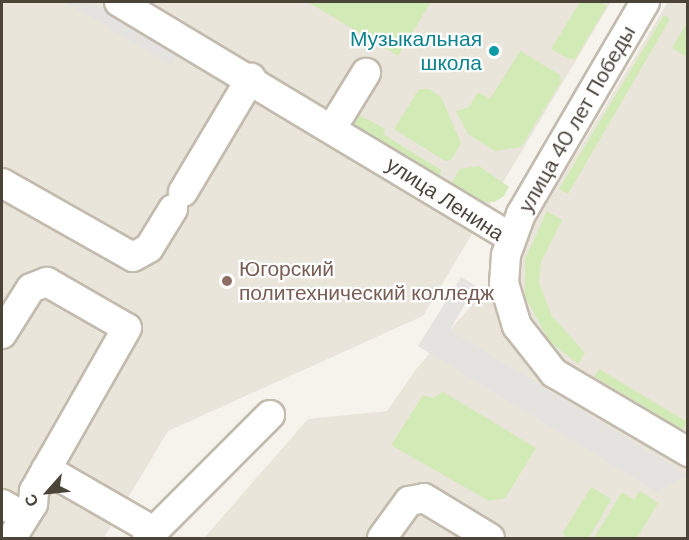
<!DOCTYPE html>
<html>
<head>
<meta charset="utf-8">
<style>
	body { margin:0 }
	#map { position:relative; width:689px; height:540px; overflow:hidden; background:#f6f3ec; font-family:"DM Sans",sans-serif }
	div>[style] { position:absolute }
	.residential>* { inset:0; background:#eae5da }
	.green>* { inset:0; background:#d2eab5; transform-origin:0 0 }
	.parking>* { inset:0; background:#e5e3e0 }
	.roads { filter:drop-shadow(2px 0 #c2bbae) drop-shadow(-2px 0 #c2bbae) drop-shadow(0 2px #c2bbae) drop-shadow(0 -2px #c2bbae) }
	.minor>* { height:28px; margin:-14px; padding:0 14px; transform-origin:14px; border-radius:14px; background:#fff }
	.dots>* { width:16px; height:16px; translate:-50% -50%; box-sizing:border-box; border:3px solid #fff; border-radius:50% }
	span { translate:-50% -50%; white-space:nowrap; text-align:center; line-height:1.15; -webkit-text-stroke:4.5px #fff; paint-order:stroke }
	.culture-label { font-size:21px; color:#0d838f }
	.right { translate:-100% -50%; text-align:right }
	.street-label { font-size:21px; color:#4b4439 }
	.education-label { font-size:21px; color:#785e54 }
	.left { translate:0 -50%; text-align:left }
	.frame { position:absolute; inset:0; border:3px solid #4b4439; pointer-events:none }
	.north { position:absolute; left:18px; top:462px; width:60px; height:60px; -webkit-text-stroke:4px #fff; paint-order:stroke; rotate:243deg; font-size:16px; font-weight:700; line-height:24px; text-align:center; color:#4b4439 }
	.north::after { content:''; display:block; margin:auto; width:21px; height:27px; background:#4b4439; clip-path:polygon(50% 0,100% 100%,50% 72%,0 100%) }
</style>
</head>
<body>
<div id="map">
	<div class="residential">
		<div style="clip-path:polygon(2px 2px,611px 2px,423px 316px,168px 431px,104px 538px,2px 538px)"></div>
		<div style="clip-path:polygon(668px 2px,687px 2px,687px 538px,204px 538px,308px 419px,387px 411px,417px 368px,516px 254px)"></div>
	</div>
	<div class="green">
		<div style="clip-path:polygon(308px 2px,431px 2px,398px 56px)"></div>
		<div style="clip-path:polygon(580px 2px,601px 2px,607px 6px,575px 59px,569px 59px,551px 49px)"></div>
		<div style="clip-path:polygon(664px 15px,670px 19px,568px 194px,559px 189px)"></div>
		<div style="clip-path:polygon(687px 22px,688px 56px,687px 57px,672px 48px)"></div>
		<div style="clip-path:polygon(520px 51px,560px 75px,561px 82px,521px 147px,495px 151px,468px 134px,456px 111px,469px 107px,478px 92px,490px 99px)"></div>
		<div style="clip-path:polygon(419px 89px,429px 89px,441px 97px,461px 143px,451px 160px,445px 161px,394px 129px)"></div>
		<div style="clip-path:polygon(356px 113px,385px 129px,383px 134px,441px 170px,439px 180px,351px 126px)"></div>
		<div style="clip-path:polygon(479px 166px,509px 187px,503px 197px,494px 202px,473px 201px,449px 187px,460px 169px)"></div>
		<div style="clip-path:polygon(547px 211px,562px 220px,541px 262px,539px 283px,552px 316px,585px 353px,578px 364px,550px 342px,525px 297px,525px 259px)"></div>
		<div style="left:599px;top:369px;width:103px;height:9px;rotate:31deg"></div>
		<div style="clip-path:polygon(443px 392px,536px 448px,505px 498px,489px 501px,391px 445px,423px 395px,433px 398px)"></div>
		<div style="clip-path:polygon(591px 487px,611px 499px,589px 538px,568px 538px,562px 534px)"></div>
		<div style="clip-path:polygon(640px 491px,658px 503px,637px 538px,594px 538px,622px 492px,634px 500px)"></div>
	</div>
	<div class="parking">
		<div style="clip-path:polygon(65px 2px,91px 2px,178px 54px,171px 65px)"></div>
		<div style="clip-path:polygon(461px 277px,476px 286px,450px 330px,687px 475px,657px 492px,418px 346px)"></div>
	</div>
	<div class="roads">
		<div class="minor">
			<div style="left:119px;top:2px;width:456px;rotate:31deg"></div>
			<div style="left:645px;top:2px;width:246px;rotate:120.3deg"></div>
			<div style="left:521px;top:214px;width:44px;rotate:110.1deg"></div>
			<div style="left:506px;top:255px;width:28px;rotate:94deg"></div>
			<div style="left:504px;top:283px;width:45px;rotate:73.2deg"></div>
			<div style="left:517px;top:326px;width:60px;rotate:51.8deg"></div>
			<div style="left:554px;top:373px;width:156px;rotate:30.5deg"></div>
			<div style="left:332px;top:128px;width:65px;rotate:-58.3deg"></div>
			<div style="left:2px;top:183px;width:150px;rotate:29.5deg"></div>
			<div style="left:133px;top:257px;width:18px;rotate:-29deg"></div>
			<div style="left:149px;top:248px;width:46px;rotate:-58.4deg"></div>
			<div style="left:183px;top:192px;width:133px;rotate:-59.2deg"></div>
			<div style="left:2px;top:334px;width:54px;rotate:-57.8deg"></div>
			<div style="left:31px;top:288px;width:17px;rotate:-21deg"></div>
			<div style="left:47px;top:282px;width:92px;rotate:29.9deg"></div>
			<div style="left:127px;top:328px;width:188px;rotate:119.7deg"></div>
			<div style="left:34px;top:491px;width:13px;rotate:94deg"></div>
			<div style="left:33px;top:504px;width:40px;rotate:122deg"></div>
			<div style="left:46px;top:469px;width:122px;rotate:29.9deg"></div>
			<div style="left:2px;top:504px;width:26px;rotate:29deg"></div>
			<div style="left:147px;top:538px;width:174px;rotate:-45deg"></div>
			<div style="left:382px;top:538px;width:46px;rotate:-53.9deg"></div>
			<div style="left:409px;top:501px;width:15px;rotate:-11deg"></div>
			<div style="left:424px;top:498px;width:77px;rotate:31.2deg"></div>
		</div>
	</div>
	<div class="dots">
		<div style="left:494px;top:51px;background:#0f9aa8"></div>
		<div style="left:227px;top:281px;background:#8d6e63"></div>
	</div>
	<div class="culture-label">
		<span class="right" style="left:482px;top:51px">Музыкальная<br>школа</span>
	</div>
	<div class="street-label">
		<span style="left:577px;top:119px;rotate:-60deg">улица 40 лет Победы</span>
		<span style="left:445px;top:199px;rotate:33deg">улица Ленина</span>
	</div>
	<div class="education-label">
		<span class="left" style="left:239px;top:281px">Югорский<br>политехнический колледж</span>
	</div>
	<div class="frame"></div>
	<div class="north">С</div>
</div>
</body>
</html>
